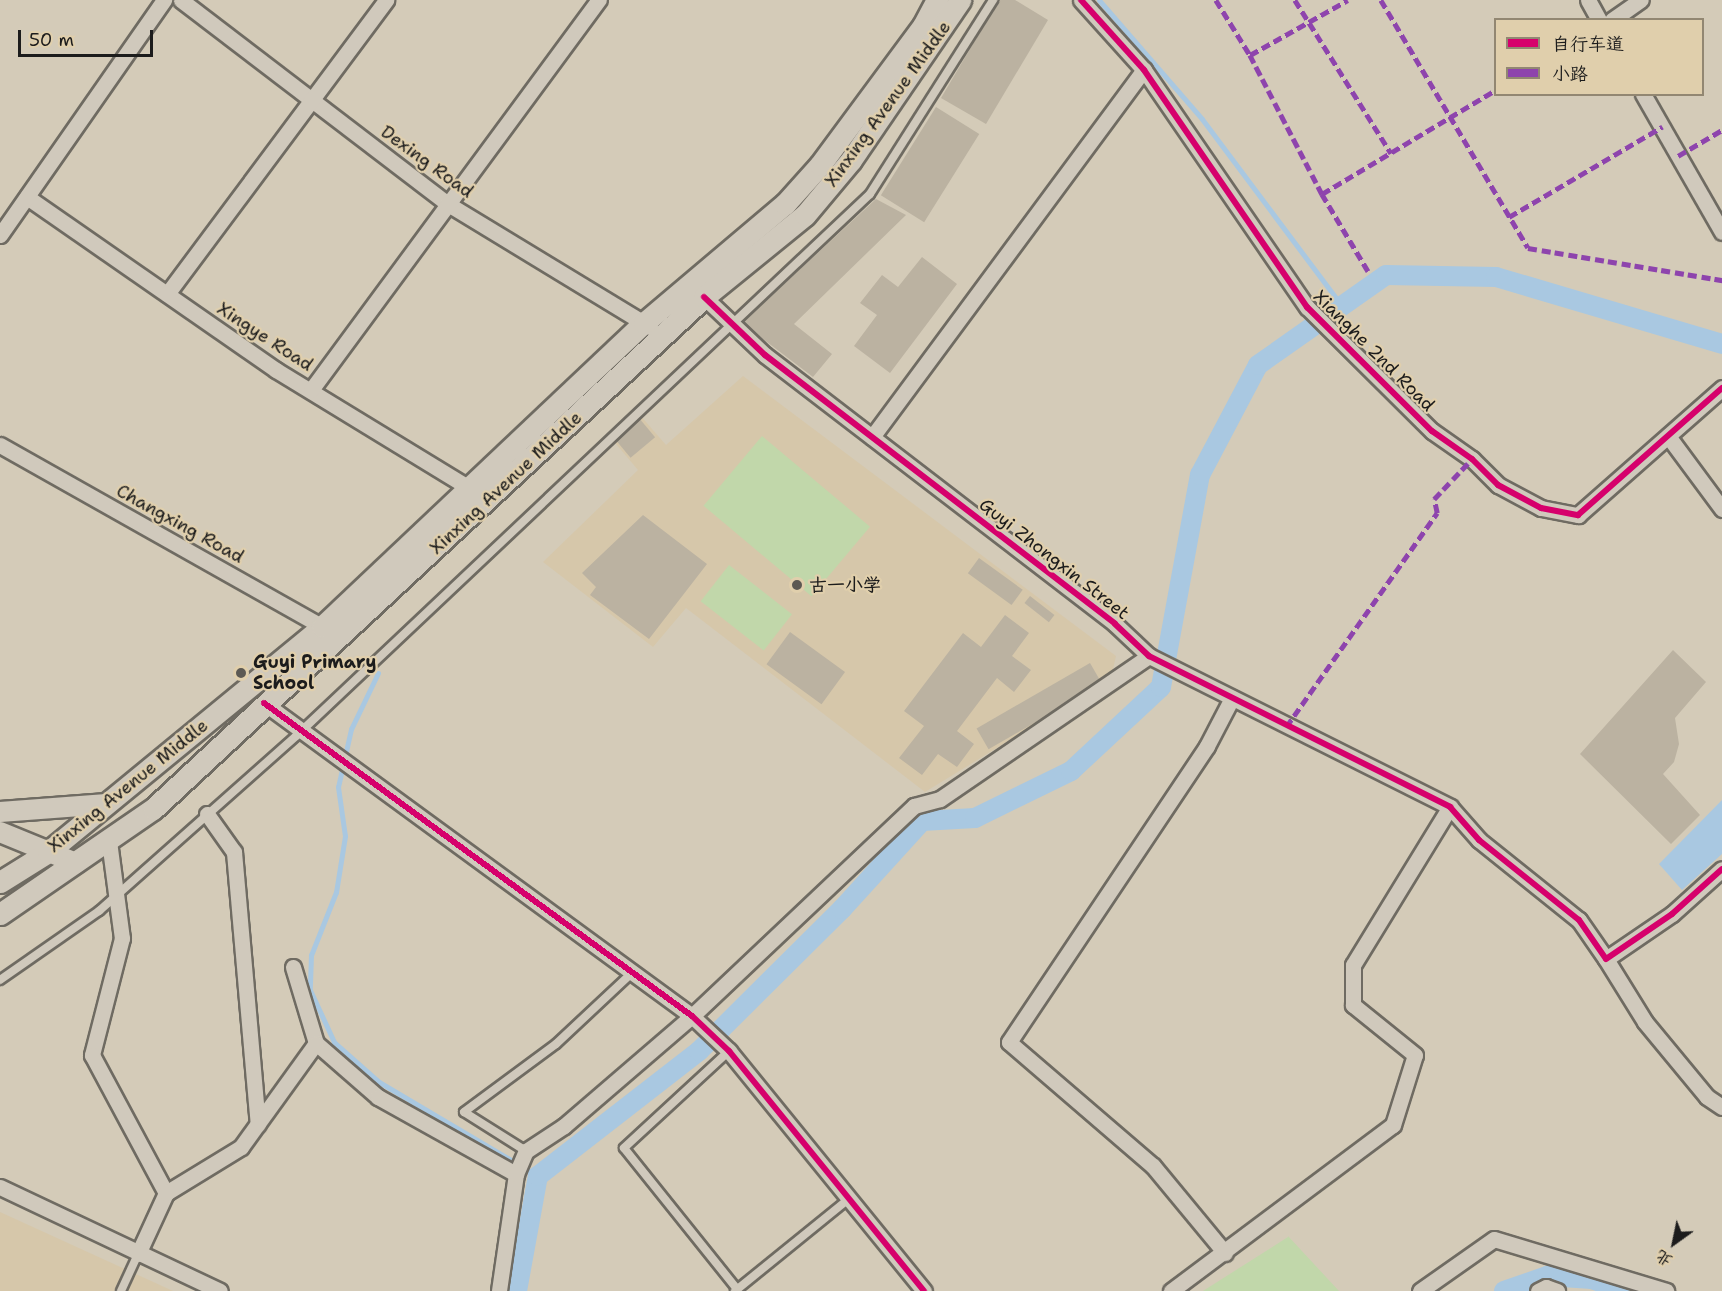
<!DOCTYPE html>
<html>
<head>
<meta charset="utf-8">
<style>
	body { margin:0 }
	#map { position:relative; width:1722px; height:1291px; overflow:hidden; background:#d4cbb8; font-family:"Shantell Sans","LXGW WenKai TC",sans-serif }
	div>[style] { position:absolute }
	.built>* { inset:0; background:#d6c7aa }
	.green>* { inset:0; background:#c1d7aa; transform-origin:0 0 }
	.water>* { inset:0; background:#a9c8e1 }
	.stream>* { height:5px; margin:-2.5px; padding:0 2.5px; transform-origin:2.5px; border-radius:2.5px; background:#a9c8e1 }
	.canal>* { height:20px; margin:-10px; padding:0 10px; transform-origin:10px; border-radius:10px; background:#a9c8e1 }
	.building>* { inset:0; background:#bbb2a1; transform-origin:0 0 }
	.roads { filter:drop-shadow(2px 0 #6f6b62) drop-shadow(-2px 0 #6f6b62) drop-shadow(0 2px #6f6b62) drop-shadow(0 -2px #6f6b62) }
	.service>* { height:8px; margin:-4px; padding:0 4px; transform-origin:4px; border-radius:4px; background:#d0c9bc }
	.minor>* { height:15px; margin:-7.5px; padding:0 7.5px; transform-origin:7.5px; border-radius:7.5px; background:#d0c9bc }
	.tertiary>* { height:20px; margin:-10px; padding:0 10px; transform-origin:10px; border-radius:10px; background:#d0c9bc }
	.secondary>* { height:21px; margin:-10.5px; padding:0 10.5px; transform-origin:10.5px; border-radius:10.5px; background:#d0c9bc }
	.quiet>* { height:4.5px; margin-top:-2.25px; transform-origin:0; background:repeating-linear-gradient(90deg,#8e44ad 0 9px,transparent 0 13.5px) }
	.cycleway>* { height:6px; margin:-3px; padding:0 3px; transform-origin:3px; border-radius:3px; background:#d6006c }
	.dots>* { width:16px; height:16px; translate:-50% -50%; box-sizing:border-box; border:3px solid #e0cfac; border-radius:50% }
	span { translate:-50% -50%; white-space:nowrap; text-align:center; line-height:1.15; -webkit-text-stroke:4.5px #e0cfac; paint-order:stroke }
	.street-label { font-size:18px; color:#1c1c1c }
	.poi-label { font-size:18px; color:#1c1c1c; font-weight:700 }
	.left { translate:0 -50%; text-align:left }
	.legend { position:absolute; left:1494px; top:18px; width:210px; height:78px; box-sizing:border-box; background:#e0cfac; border:2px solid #928772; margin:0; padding:8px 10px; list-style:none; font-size:18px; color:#1c1c1c }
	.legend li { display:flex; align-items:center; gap:12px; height:30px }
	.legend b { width:30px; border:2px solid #928772 }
	.north { position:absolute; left:1644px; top:1213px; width:60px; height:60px; -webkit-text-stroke:4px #e0cfac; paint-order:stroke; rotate:213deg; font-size:16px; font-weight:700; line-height:24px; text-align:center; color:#1c1c1c }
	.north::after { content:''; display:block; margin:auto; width:21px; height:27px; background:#1c1c1c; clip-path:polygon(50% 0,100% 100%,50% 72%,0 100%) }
	.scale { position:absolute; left:18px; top:30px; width:135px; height:27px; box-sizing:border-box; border:3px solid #1c1c1c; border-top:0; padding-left:8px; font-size:18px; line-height:21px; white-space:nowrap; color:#1c1c1c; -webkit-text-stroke:4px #e0cfac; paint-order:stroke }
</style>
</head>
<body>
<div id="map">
	<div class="built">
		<div style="clip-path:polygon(743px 376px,1116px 656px,1111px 678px,925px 792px,686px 608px,653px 647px,543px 562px,638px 470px,611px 438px,639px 414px,666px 445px)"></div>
		<div style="clip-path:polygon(0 1212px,173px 1291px,0 1291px)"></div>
	</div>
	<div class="green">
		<div style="left:762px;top:436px;width:141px;height:91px;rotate:40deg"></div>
		<div style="left:729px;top:565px;width:80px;height:46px;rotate:38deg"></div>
		<div style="clip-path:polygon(1288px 1236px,1339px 1291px,1203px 1291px,1288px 1237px)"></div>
	</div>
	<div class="water">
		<div style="clip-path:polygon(1722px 800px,1722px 854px,1682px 890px,1659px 864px)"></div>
	</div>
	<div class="stream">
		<div style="left:1099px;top:0;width:157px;rotate:49.1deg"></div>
		<div style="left:1202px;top:119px;width:234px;rotate:53.2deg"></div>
		<div style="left:378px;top:673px;width:62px;rotate:115.7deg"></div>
		<div style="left:351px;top:729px;width:59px;rotate:102.6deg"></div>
		<div style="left:338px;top:787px;width:49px;rotate:81.9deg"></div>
		<div style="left:345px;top:836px;width:57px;rotate:99.1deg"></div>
		<div style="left:336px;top:892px;width:68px;rotate:111.6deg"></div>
		<div style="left:311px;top:955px;width:35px;rotate:92deg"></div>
		<div style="left:310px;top:990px;width:57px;rotate:65.2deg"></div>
		<div style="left:334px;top:1042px;width:60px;rotate:41.6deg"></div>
		<div style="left:379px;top:1082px;width:185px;rotate:30.6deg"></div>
	</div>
	<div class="canal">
		<div style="left:517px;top:1291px;width:117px;rotate:-79.7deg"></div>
		<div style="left:538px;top:1176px;width:204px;rotate:-37.8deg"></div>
		<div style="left:699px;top:1051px;width:202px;rotate:-44.8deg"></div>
		<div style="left:842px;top:909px;width:119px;rotate:-47.7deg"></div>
		<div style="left:922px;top:821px;width:53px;rotate:-3.2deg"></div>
		<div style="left:975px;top:818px;width:107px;rotate:-26.1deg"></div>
		<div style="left:1071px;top:771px;width:123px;rotate:-43deg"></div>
		<div style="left:1161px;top:687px;width:216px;rotate:-79.6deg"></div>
		<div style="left:1200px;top:475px;width:124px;rotate:-62.2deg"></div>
		<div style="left:1258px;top:365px;width:156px;rotate:-35.1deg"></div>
		<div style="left:1386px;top:275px;width:110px;rotate:1deg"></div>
		<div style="left:1496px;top:277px;width:236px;rotate:16.5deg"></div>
		<div style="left:1504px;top:1291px;width:46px;rotate:-19.2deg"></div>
		<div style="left:1547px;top:1276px;width:45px;rotate:3.8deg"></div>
		<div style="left:1592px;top:1279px;width:35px;rotate:20deg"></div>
	</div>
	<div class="building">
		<div style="clip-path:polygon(999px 0,1015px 0,1048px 20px,986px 124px,941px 98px)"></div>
		<div style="left:936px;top:107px;width:51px;height:104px;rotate:32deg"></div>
		<div style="clip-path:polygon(876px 199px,906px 215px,794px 324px,832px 354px,813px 377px,742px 323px)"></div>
		<div style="clip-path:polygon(922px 257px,957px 284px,890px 373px,854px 346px,877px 315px,860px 303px,882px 275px,898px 287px)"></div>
		<div style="left:639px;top:418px;width:25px;height:32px;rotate:50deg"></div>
		<div style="clip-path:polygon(643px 515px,707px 564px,649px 639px,590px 595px,596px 587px,582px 573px)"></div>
		<div style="left:979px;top:558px;width:54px;height:19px;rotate:36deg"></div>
		<div style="left:1030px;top:596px;width:31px;height:9px;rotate:38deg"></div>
		<div style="clip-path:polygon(1005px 615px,1029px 633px,1012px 656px,1031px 670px,1014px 692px,997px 678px,957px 731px,974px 744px,957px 767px,938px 754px,922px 775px,899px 758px,924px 726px,904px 711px,963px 633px,981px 647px)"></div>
		<div style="left:790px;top:632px;width:68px;height:40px;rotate:36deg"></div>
		<div style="clip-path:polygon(1673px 650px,1706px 682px,1675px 718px,1679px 744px,1674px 762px,1663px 774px,1700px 815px,1671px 844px,1580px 754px)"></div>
		<div style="left:1090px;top:663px;width:24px;height:131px;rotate:60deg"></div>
	</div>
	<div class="roads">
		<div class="service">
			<div style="left:0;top:980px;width:121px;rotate:-34.9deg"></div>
			<div style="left:99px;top:911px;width:264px;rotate:-41.6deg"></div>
			<div style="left:296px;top:736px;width:789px;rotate:-43.36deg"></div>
			<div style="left:870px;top:194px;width:230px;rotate:-57.6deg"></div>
			<div style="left:729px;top:1051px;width:143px;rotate:137.3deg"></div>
			<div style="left:624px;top:1148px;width:181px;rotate:51.3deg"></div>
			<div style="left:526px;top:1151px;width:73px;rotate:-147.8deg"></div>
			<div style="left:464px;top:1112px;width:114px;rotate:-36.5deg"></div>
			<div style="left:556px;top:1044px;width:104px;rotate:-43.1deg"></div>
			<div style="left:121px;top:1291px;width:41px;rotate:-65.3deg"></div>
			<div style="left:735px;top:1291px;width:143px;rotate:-39deg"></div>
		</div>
		<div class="minor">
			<div style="left:181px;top:0;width:336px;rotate:37.4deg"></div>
			<div style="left:448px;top:204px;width:237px;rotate:31.3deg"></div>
			<div style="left:1081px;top:0;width:94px;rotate:48deg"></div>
			<div style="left:1144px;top:70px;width:288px;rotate:55.5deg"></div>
			<div style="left:1307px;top:307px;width:176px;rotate:44.8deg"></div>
			<div style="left:1432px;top:431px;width:49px;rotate:35deg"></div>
			<div style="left:1472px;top:459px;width:37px;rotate:45deg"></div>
			<div style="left:1498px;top:485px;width:49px;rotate:28.1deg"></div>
			<div style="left:1541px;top:508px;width:38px;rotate:11deg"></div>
			<div style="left:1578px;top:515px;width:192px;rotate:-41.4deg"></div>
			<div style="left:1588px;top:0;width:23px;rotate:61deg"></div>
			<div style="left:1612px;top:20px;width:35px;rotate:-35deg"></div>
			<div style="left:1643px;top:94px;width:159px;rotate:60.2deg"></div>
			<div style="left:27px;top:197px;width:303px;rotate:34.8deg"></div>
			<div style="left:276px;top:370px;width:234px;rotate:31.4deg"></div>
			<div style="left:0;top:235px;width:287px;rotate:-55.1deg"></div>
			<div style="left:167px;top:294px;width:367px;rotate:-53.3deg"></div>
			<div style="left:704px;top:297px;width:84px;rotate:43.6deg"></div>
			<div style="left:765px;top:355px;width:441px;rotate:37.5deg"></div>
			<div style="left:1115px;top:624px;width:47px;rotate:43.3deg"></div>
			<div style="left:1149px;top:656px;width:337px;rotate:26.6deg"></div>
			<div style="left:1450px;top:807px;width:44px;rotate:48.7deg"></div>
			<div style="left:1479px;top:840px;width:128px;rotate:38.7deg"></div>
			<div style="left:1579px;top:920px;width:47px;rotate:55.3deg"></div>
			<div style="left:1606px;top:959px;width:80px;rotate:-34.3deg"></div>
			<div style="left:1672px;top:914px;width:67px;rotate:-42deg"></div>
			<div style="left:311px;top:390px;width:485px;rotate:-53.6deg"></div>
			<div style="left:1668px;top:436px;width:91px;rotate:53.5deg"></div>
			<div style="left:872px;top:437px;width:457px;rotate:-53.5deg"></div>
			<div style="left:0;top:445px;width:379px;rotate:29.4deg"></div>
			<div style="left:264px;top:703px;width:530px;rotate:36.18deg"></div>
			<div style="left:692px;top:1016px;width:51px;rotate:43.4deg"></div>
			<div style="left:729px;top:1051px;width:309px;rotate:50.9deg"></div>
			<div style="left:207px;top:814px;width:47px;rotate:54.6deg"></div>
			<div style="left:234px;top:852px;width:273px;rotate:85deg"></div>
			<div style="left:109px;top:841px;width:98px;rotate:82.4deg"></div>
			<div style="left:122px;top:938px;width:121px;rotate:104.4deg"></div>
			<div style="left:92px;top:1055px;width:157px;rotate:61.8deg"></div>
			<div style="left:166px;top:1193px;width:67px;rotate:114.7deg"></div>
			<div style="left:1606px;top:959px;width:74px;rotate:58.2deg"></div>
			<div style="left:1645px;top:1022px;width:97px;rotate:50.4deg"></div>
			<div style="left:1707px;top:1097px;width:18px;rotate:34deg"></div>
			<div style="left:293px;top:967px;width:79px;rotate:73.2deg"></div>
			<div style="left:316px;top:1043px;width:82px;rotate:41.1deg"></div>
			<div style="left:378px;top:1097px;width:158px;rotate:29.2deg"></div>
			<div style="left:516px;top:1174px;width:118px;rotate:98.3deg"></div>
			<div style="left:516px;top:1174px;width:25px;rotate:-67deg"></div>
			<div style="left:526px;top:1151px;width:45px;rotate:-33.3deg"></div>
			<div style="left:564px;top:1126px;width:169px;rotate:-40.7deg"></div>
			<div style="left:692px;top:1016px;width:306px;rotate:-43.4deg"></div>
			<div style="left:914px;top:806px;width:27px;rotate:-15deg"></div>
			<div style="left:940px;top:799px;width:253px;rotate:-34.4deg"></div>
			<div style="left:0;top:1187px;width:243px;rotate:25.3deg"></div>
			<div style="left:166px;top:1193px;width:88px;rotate:-31.5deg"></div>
			<div style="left:241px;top:1147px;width:128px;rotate:-54.2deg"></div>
			<div style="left:1225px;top:1253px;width:113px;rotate:-129.6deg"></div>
			<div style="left:1153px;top:1166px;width:190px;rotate:-139.3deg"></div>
			<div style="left:1009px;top:1042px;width:356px;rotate:-56.2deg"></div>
			<div style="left:1207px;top:746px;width:54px;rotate:-62.5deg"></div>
			<div style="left:1171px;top:1291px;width:277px;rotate:-36.8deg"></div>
			<div style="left:1393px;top:1125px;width:73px;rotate:-72.6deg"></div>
			<div style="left:1415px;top:1055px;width:80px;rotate:-141.1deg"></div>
			<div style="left:1353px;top:1005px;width:40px;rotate:-90deg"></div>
			<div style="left:1353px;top:965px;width:185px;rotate:-58.5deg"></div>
			<div style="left:1420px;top:1291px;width:90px;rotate:-35.1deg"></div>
			<div style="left:1494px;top:1239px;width:180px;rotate:16.8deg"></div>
			<div style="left:1538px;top:1291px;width:9px;rotate:-27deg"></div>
			<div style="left:1546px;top:1287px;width:12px;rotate:20deg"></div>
		</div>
		<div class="tertiary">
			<div style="left:0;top:812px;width:107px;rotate:-4.3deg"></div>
			<div style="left:0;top:832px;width:82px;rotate:22.2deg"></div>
		</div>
		<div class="secondary">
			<div style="left:0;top:882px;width:57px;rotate:-32deg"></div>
			<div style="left:48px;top:852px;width:355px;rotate:-39.4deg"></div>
			<div style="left:322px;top:627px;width:443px;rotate:-43.4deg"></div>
			<div style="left:644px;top:323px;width:185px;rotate:-40.2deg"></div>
			<div style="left:785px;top:204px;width:52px;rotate:-48.1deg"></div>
			<div style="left:820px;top:165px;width:173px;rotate:-53.5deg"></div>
			<div style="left:923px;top:26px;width:30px;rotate:-62deg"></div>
			<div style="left:0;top:914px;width:186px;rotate:-34.5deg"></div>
			<div style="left:153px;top:809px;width:752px;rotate:-42.9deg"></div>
			<div style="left:704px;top:297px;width:130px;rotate:-39.1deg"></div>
			<div style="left:805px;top:215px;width:72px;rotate:-50.1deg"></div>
			<div style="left:851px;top:160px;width:194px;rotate:-55.7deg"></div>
		</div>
	</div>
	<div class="quiet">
		<div style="left:1216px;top:0;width:65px;rotate:58.3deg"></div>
		<div style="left:1250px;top:55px;width:157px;rotate:62.6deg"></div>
		<div style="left:1322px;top:194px;width:90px;rotate:59.1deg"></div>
		<div style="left:1295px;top:0;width:181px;rotate:57.9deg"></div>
		<div style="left:1381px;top:0;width:288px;rotate:59.3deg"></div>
		<div style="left:1528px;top:248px;width:197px;rotate:9.4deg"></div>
		<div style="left:1250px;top:55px;width:112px;rotate:-29.3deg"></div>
		<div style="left:1678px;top:156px;width:51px;rotate:-30.6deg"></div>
		<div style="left:1322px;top:194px;width:203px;rotate:-30.9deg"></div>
		<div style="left:1509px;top:217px;width:178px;rotate:-30.5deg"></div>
		<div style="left:1286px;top:727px;width:262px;rotate:-54.8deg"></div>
		<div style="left:1437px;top:513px;width:14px;rotate:-102deg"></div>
		<div style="left:1434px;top:499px;width:55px;rotate:-46.5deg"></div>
	</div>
	<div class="cycleway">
		<div style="left:1081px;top:0;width:94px;rotate:48deg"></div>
		<div style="left:1144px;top:70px;width:288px;rotate:55.5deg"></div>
		<div style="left:1307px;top:307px;width:176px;rotate:44.8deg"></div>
		<div style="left:1432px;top:431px;width:49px;rotate:35deg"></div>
		<div style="left:1472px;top:459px;width:37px;rotate:45deg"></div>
		<div style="left:1498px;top:485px;width:49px;rotate:28.1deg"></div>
		<div style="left:1541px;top:508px;width:38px;rotate:11deg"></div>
		<div style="left:1578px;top:515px;width:192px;rotate:-41.4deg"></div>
		<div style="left:704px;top:297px;width:84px;rotate:43.6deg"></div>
		<div style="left:765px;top:355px;width:441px;rotate:37.5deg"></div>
		<div style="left:1115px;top:624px;width:47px;rotate:43.3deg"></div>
		<div style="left:1149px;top:656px;width:337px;rotate:26.6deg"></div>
		<div style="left:1450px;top:807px;width:44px;rotate:48.7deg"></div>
		<div style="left:1479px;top:840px;width:128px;rotate:38.7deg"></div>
		<div style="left:1579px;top:920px;width:47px;rotate:55.3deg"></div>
		<div style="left:1606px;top:959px;width:80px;rotate:-34.3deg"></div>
		<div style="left:1672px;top:914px;width:67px;rotate:-42deg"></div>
		<div style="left:264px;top:703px;width:530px;rotate:36.18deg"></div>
		<div style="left:692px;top:1016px;width:51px;rotate:43.4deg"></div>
		<div style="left:729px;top:1051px;width:309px;rotate:50.9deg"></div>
	</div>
	<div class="dots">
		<div style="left:797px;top:585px;background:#5c5953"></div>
		<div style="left:241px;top:673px;background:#5c5953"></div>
	</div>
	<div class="street-label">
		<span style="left:888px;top:104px;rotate:-54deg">Xinxing Avenue Middle</span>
		<span style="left:427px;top:162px;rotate:36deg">Dexing Road</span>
		<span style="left:265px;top:337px;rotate:33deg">Xingye Road</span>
		<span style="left:1374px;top:351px;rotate:45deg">Xianghe 2nd Road</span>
		<span style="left:506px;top:483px;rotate:-43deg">Xinxing Avenue Middle</span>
		<span style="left:180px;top:524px;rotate:29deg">Changxing Road</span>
		<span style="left:1054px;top:559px;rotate:38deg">Guyi Zhongxin Street</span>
		<span style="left:128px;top:786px;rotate:-39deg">Xinxing Avenue Middle</span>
	</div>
	<div class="poi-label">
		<span class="left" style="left:809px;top:585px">古一小学</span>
		<span class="left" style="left:253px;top:673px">Guyi Primary<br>School</span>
	</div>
	<ul class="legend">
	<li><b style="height:8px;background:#d6006c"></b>自行车道</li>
	<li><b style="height:8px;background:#8e44ad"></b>小路</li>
	</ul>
	<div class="north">北</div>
	<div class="scale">50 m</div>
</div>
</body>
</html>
